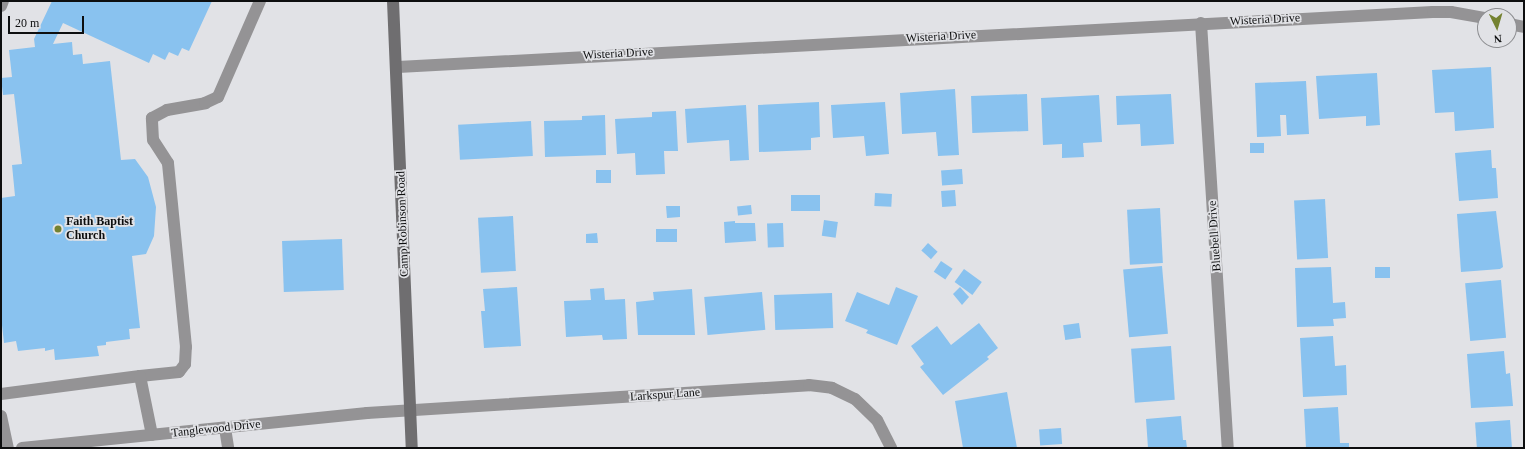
<!DOCTYPE html>
<html>
<head>
<meta charset="utf-8">
<style>
	body { margin:0 }
	#map { position:relative; width:1525px; height:449px; overflow:hidden; background:#e1e2e6; font-family:"Times New Roman",serif }
	div>[style] { position:absolute }
	.building>* { inset:0; background:#89c2ef; transform-origin:0 0 }
	.lane>* { height:12px; margin:-6px; padding:0 6px; transform-origin:6px; border-radius:6px; background:#949395 }
	.street>* { height:12px; margin:-6px; padding:0 6px; transform-origin:6px; border-radius:6px; background:#949395 }
	.secondary>* { height:12px; margin:-6px; padding:0 6px; transform-origin:6px; border-radius:6px; background:#6f6e70 }
	.dots>* { width:11px; height:11px; translate:-50% -50%; box-sizing:border-box; border:2px solid #e1e2e6; border-radius:50% }
	span { translate:-50% -50%; white-space:nowrap; text-align:center; line-height:1.15; -webkit-text-stroke:3.5px #e1e2e6; paint-order:stroke }
	.street-label { font-size:12px; color:#0d0e0f }
	.poi-label { font-size:12px; color:#0d0e0f; font-weight:700 }
	.left { translate:0 -50%; text-align:left }
	.frame { position:absolute; inset:0; border:2px solid #0d0e0f; pointer-events:none }
	.north { position:absolute; left:1477px; top:8px; width:40px; height:40px; box-sizing:border-box; background:#e1e2e6; border:1px solid #8c8d90; border-radius:50%; rotate:175deg; font-size:11px; font-weight:700; line-height:16px; text-align:center; color:#0d0e0f }
	.north::after { content:''; display:block; margin:auto; width:14px; height:18px; background:#748230; clip-path:polygon(50% 0,100% 100%,50% 72%,0 100%) }
	.scale { position:absolute; left:8px; top:16px; width:76px; height:18px; box-sizing:border-box; border:2px solid #0d0e0f; border-top:0; padding-left:5px; font-size:12px; line-height:14px; white-space:nowrap; color:#0d0e0f; -webkit-text-stroke:3px #e1e2e6; paint-order:stroke }
</style>
</head>
<body>
<div id="map">
	<div class="building">
		<div style="clip-path:polygon(52px 1px,212px 1px,189px 51px,182px 48px,178px 56px,169px 52px,165px 60px,153px 54px,149px 63px,63px 23px,53px 44px,72px 42px,73px 55px,82px 54px,83px 64px,110px 61px,121px 160px,135px 159px,148px 177px,156px 207px,154px 236px,146px 254px,132px 256px,140px 328px,129px 329px,130px 339px,106px 342px,106px 345px,97px 346px,99px 356px,55px 360px,54px 349px,45px 351px,45px 348px,18px 351px,16px 341px,4px 343px,1px 316px,1px 198px,15px 196px,12px 165px,22px 164px,14px 94px,3px 95px,1px 78px,12px 77px,9px 50px,35px 47px,34px 39px)"></div>
		<div style="clip-path:polygon(1491px 67px,1494px 128px,1455px 131px,1454px 112px,1435px 113px,1432px 70px)"></div>
		<div style="clip-path:polygon(1377px 73px,1380px 125px,1366px 126px,1366px 116px,1319px 119px,1316px 76px)"></div>
		<div style="clip-path:polygon(1306px 81px,1309px 134px,1287px 135px,1286px 115px,1280px 115px,1281px 136px,1257px 137px,1255px 83px)"></div>
		<div style="clip-path:polygon(955px 89px,959px 155px,938px 156px,936px 132px,902px 134px,900px 93px)"></div>
		<div style="left:1027px;top:94px;width:37px;height:56px;rotate:88deg"></div>
		<div style="clip-path:polygon(1171px 94px,1174px 144px,1141px 146px,1140px 124px,1117px 125px,1116px 96px)"></div>
		<div style="clip-path:polygon(1099px 95px,1102px 142px,1083px 143px,1084px 157px,1062px 158px,1062px 144px,1043px 145px,1041px 98px)"></div>
		<div style="clip-path:polygon(819px 102px,820px 137px,811px 138px,811px 150px,759px 152px,758px 105px)"></div>
		<div style="clip-path:polygon(885px 102px,889px 154px,866px 156px,864px 136px,833px 138px,831px 105px)"></div>
		<div style="clip-path:polygon(746px 105px,749px 160px,730px 161px,729px 140px,687px 143px,685px 109px)"></div>
		<div style="clip-path:polygon(676px 111px,678px 151px,664px 151px,665px 174px,636px 175px,635px 153px,617px 154px,615px 119px,652px 117px,652px 112px)"></div>
		<div style="clip-path:polygon(605px 115px,606px 155px,545px 157px,544px 121px,582px 120px,582px 116px)"></div>
		<div style="left:531px;top:121px;width:35px;height:73px;rotate:87deg"></div>
		<div style="left:1264px;top:143px;width:10px;height:14px;rotate:90deg"></div>
		<div style="clip-path:polygon(1491px 150px,1492px 168px,1496px 168px,1498px 198px,1459px 201px,1455px 153px)"></div>
		<div style="left:962px;top:169px;width:15px;height:21px;rotate:86deg"></div>
		<div style="left:611px;top:170px;width:13px;height:15px;rotate:90deg"></div>
		<div style="left:955px;top:190px;width:16px;height:14px;rotate:86deg"></div>
		<div style="left:875px;top:193px;width:17px;height:13px;rotate:3deg"></div>
		<div style="left:820px;top:195px;width:16px;height:29px;rotate:90deg"></div>
		<div style="left:1325px;top:199px;width:59px;height:31px;rotate:87deg"></div>
		<div style="left:751px;top:205px;width:9px;height:14px;rotate:84deg"></div>
		<div style="clip-path:polygon(666px 206px,680px 206px,680px 217px,667px 218px)"></div>
		<div style="left:1160px;top:208px;width:55px;height:33px;rotate:87deg"></div>
		<div style="clip-path:polygon(1496px 211px,1503px 267px,1500px 269px,1461px 272px,1457px 214px)"></div>
		<div style="left:513px;top:216px;width:55px;height:35px;rotate:87deg"></div>
		<div style="left:824px;top:220px;width:14px;height:16px;rotate:8deg"></div>
		<div style="clip-path:polygon(735px 221px,735px 223px,755px 223px,756px 241px,725px 243px,724px 222px)"></div>
		<div style="left:783px;top:223px;width:24px;height:16px;rotate:88deg"></div>
		<div style="left:677px;top:229px;width:13px;height:21px;rotate:90deg"></div>
		<div style="clip-path:polygon(597px 233px,598px 243px,586px 243px,586px 234px)"></div>
		<div style="left:342px;top:239px;width:51px;height:60px;rotate:88deg"></div>
		<div style="left:928px;top:243px;width:13px;height:10px;rotate:42deg"></div>
		<div style="left:941px;top:261px;width:14px;height:13px;rotate:34deg"></div>
		<div style="left:1162px;top:266px;width:68px;height:39px;rotate:85deg"></div>
		<div style="clip-path:polygon(1331px 267px,1333px 303px,1345px 302px,1346px 318px,1333px 319px,1334px 326px,1297px 327px,1295px 268px)"></div>
		<div style="left:1390px;top:267px;width:11px;height:15px;rotate:90deg"></div>
		<div style="left:964px;top:269px;width:22px;height:16px;rotate:36deg"></div>
		<div style="left:1501px;top:280px;width:58px;height:36px;rotate:85deg"></div>
		<div style="clip-path:polygon(517px 287px,521px 346px,484px 348px,481px 311px,485px 311px,483px 289px)"></div>
		<div style="clip-path:polygon(896px 287px,918px 296px,897px 345px,866px 333px,868px 330px,845px 321px,857px 292px,889px 305px)"></div>
		<div style="clip-path:polygon(960px 287px,969px 297px,962px 305px,953px 294px)"></div>
		<div style="clip-path:polygon(604px 288px,605px 300px,625px 299px,627px 339px,603px 340px,602px 335px,566px 337px,564px 301px,591px 300px,590px 289px)"></div>
		<div style="clip-path:polygon(692px 289px,695px 335px,638px 335px,636px 302px,654px 300px,653px 292px)"></div>
		<div style="left:762px;top:292px;width:38px;height:58px;rotate:85deg"></div>
		<div style="left:832px;top:293px;width:35px;height:58px;rotate:88deg"></div>
		<div style="clip-path:polygon(979px 323px,998px 348px,987px 357px,989px 359px,943px 395px,920px 367px,924px 364px,911px 346px,937px 326px,951px 345px)"></div>
		<div style="left:1079px;top:323px;width:15px;height:16px;rotate:82deg"></div>
		<div style="clip-path:polygon(1333px 336px,1335px 366px,1346px 365px,1347px 395px,1303px 397px,1300px 338px)"></div>
		<div style="left:1171px;top:346px;width:54px;height:40px;rotate:86deg"></div>
		<div style="clip-path:polygon(1504px 351px,1506px 374px,1510px 373px,1513px 406px,1471px 408px,1467px 354px)"></div>
		<div style="clip-path:polygon(1007px 392px,1017px 448px,963px 448px,955px 401px)"></div>
		<div style="clip-path:polygon(1338px 407px,1340px 443px,1349px 443px,1349px 448px,1306px 448px,1304px 409px)"></div>
		<div style="clip-path:polygon(1181px 416px,1183px 440px,1186px 440px,1187px 448px,1148px 448px,1146px 419px)"></div>
		<div style="left:1510px;top:420px;width:28px;height:35px;rotate:86deg"></div>
		<div style="left:1061px;top:428px;width:16px;height:22px;rotate:86deg"></div>
	</div>
	<div class="lane">
		<div style="left:1px;top:6px;width:5px;rotate:-68deg"></div>
		<div style="left:140px;top:376px;width:39px;rotate:-6deg"></div>
		<div style="left:179px;top:372px;width:10px;rotate:-53deg"></div>
		<div style="left:185px;top:364px;width:17px;rotate:-87deg"></div>
		<div style="left:186px;top:347px;width:185px;rotate:-95.6deg"></div>
		<div style="left:168px;top:163px;width:27px;rotate:-123deg"></div>
		<div style="left:153px;top:140px;width:22px;rotate:-93deg"></div>
		<div style="left:152px;top:118px;width:17px;rotate:-28deg"></div>
		<div style="left:167px;top:110px;width:39px;rotate:-10deg"></div>
		<div style="left:205px;top:103px;width:14px;rotate:-25deg"></div>
		<div style="left:218px;top:97px;width:105px;rotate:-66.4deg"></div>
		<div style="left:1px;top:394px;width:140px;rotate:-7.4deg"></div>
		<div style="left:140px;top:376px;width:60px;rotate:78.5deg"></div>
		<div style="left:1px;top:416px;width:33px;rotate:78deg"></div>
		<div style="left:225px;top:428px;width:20px;rotate:81deg"></div>
	</div>
	<div class="street">
		<div style="left:1201px;top:23px;width:426px;rotate:86.4deg"></div>
		<div style="left:1509px;top:24px;width:15px;rotate:11deg"></div>
		<div style="left:398px;top:67px;width:1036px;rotate:-3.04deg"></div>
		<div style="left:1433px;top:12px;width:18px"></div>
		<div style="left:1451px;top:12px;width:35px;rotate:10deg"></div>
		<div style="left:22px;top:448px;width:347px;rotate:-5.8deg"></div>
		<div style="left:367px;top:413px;width:443px;rotate:-3.6deg"></div>
		<div style="left:809px;top:385px;width:23px;rotate:7deg"></div>
		<div style="left:832px;top:388px;width:25px;rotate:26deg"></div>
		<div style="left:855px;top:399px;width:30px;rotate:44deg"></div>
		<div style="left:877px;top:420px;width:31px;rotate:63deg"></div>
	</div>
	<div class="secondary">
		<div style="left:393px;top:1px;width:447px;rotate:87.6deg"></div>
	</div>
	<div class="dots">
		<div style="left:58px;top:229px;background:#748230"></div>
	</div>
	<div class="street-label">
		<span style="left:1265px;top:20px;rotate:-3deg">Wisteria Drive</span>
		<span style="left:941px;top:37px;rotate:-3deg">Wisteria Drive</span>
		<span style="left:618px;top:54px;rotate:-3deg">Wisteria Drive</span>
		<span style="left:403px;top:224px;rotate:-92deg">Camp Robinson Road</span>
		<span style="left:1215px;top:236px;rotate:-94deg">Bluebell Drive</span>
		<span style="left:665px;top:395px;rotate:-4deg">Larkspur Lane</span>
		<span style="left:216px;top:429px;rotate:-6deg">Tanglewood Drive</span>
	</div>
	<div class="poi-label">
		<span class="left" style="left:66px;top:229px">Faith Baptist<br>Church</span>
	</div>
	<div class="frame"></div>
	<div class="north">N</div>
	<div class="scale">20 m</div>
</div>
</body>
</html>
